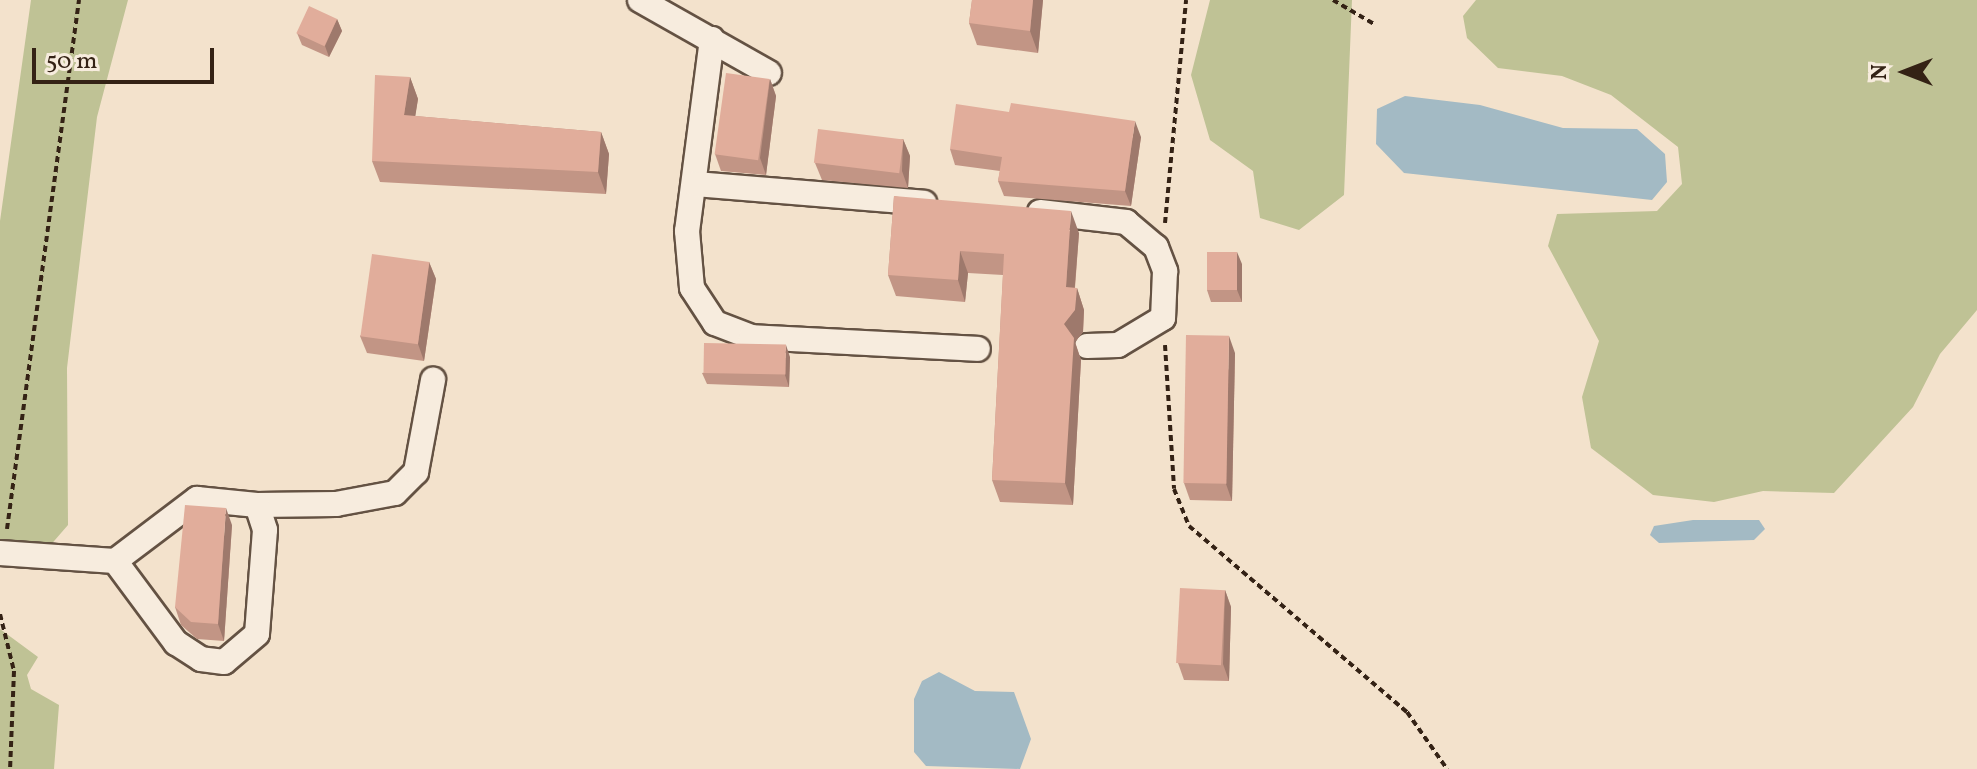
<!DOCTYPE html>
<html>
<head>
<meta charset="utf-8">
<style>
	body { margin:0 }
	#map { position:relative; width:1977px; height:769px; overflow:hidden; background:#f3e2cc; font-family:Vollkorn,serif }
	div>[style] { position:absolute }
	.green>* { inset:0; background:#bfc295 }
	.water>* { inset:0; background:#a3bac4 }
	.path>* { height:4px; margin-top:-2px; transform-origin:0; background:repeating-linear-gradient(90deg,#342215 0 6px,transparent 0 10px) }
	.roads { filter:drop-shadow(2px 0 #645243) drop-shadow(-2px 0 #645243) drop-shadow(0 2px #645243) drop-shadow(0 -2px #645243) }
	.minor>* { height:24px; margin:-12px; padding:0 12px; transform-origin:12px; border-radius:12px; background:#f7ecde }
	.wall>* { inset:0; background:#c29585 }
	.shaded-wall>* { inset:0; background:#9e796c }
	.building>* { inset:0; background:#e1ad9b; transform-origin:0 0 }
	span { translate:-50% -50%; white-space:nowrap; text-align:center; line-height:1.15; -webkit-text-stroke:8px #f7ecde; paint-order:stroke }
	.north { position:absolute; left:1865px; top:32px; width:80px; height:80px; -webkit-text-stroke:6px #f7ecde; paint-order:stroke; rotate:270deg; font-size:22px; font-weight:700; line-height:32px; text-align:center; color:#342215 }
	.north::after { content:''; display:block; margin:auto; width:28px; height:36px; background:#342215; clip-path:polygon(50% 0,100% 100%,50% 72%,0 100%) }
	.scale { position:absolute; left:32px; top:48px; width:182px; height:36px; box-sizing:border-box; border:4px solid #342215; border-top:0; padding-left:10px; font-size:24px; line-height:28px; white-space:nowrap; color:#342215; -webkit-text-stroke:6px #f7ecde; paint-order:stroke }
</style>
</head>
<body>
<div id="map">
	<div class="green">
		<div style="clip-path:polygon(31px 0,128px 0,97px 117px,67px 368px,68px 525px,48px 548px,0 553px,0 221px)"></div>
		<div style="clip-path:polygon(1210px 0,1352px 0,1344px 195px,1299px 230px,1260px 218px,1253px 171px,1210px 140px,1191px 75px)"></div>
		<div style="clip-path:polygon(1476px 0,1977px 0,1977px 310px,1940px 354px,1913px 407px,1834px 493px,1763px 491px,1714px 502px,1653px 495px,1591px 448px,1582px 397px,1599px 341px,1548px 246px,1557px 214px,1657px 211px,1682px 184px,1678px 147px,1611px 95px,1562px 76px,1498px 68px,1467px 38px,1463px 16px)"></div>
		<div style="clip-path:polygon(0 629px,38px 657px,27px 675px,31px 689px,59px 705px,54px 769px,0 769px)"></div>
	</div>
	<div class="water">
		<div style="clip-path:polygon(1405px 96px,1480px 105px,1563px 128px,1637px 129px,1665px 154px,1667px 182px,1652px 200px,1404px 173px,1376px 144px,1377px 109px)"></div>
		<div style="clip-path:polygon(1693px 520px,1759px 520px,1765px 529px,1754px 540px,1659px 543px,1650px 535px,1654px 526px)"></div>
		<div style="clip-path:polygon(939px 672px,975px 691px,1014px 692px,1031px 739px,1020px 769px,926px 766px,914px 752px,914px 699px,922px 681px)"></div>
	</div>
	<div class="path">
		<div style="left:1333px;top:0;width:48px;rotate:30.3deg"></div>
		<div style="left:1165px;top:223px;width:224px;rotate:-84.6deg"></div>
		<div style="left:1165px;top:345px;width:144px;rotate:86.4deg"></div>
		<div style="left:1174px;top:489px;width:40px;rotate:68deg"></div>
		<div style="left:1189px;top:526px;width:287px;rotate:40.5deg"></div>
		<div style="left:1407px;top:712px;width:70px;rotate:54.9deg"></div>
		<div style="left:7px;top:529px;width:534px;rotate:-82.25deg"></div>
		<div style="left:0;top:614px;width:59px;rotate:76.2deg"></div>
		<div style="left:14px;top:671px;width:98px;rotate:92.3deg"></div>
	</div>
	<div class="roads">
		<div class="minor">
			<div style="left:640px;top:0;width:148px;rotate:29.5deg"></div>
			<div style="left:712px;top:39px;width:194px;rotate:97.4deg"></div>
			<div style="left:687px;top:231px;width:57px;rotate:85deg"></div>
			<div style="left:692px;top:288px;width:42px;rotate:56.7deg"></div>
			<div style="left:715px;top:323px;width:39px;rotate:21deg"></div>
			<div style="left:751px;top:337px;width:227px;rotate:3deg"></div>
			<div style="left:695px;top:184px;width:230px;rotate:4.7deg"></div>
			<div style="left:1040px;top:212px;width:87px;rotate:6.6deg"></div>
			<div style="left:1126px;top:222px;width:39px;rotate:40deg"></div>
			<div style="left:1156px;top:247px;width:26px;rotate:69deg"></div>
			<div style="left:1165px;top:271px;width:47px;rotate:92.4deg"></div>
			<div style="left:1163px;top:318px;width:52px;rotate:149deg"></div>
			<div style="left:1118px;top:345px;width:31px;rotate:178deg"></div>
			<div style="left:257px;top:505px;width:79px;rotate:-0.7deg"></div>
			<div style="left:336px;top:504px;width:60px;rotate:-10.6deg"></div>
			<div style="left:395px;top:493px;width:30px;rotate:-45deg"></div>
			<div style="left:416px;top:472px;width:94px;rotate:-79.5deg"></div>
			<div style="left:0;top:553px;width:115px;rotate:4deg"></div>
			<div style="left:115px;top:561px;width:103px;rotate:-37.1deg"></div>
			<div style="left:197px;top:499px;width:60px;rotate:5.7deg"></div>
			<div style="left:257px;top:505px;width:26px;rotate:72deg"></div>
			<div style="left:265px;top:530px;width:104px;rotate:94.4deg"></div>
			<div style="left:257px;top:634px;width:43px;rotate:139.7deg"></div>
			<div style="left:224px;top:662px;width:23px;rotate:-173deg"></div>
			<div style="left:201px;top:659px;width:30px;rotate:-147deg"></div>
			<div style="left:176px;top:643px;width:102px;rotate:-126.6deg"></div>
		</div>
	</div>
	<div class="wall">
		<div style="clip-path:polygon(972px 0,1043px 0,1038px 53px,977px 45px,969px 23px)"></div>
		<div style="clip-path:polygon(337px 19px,342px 31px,329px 57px,302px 45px,297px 33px)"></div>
		<div style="clip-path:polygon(410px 77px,418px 99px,415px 116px,601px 132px,609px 154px,606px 194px,380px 182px,372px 161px)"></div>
		<div style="clip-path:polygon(770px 79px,776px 96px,766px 175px,721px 171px,715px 154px)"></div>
		<div style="clip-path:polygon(1141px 137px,1131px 206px,1004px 196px,998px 181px,1000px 171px,955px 165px,950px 149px)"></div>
		<div style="clip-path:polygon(903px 139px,910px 156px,908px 188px,822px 180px,815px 163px)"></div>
		<div style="clip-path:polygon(894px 196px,1079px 233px,1075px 288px,1077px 288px,1084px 310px,1083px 332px,1075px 342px,1081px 360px,1073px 505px,1000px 502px,992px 480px,1003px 275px,968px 273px,965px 302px,896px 296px,888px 275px)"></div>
		<div style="clip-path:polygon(429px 262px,436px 279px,424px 361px,367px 353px,360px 336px)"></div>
		<div style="clip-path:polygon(1242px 264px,1242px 302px,1211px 302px,1207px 290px)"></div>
		<div style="clip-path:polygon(1235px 353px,1232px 501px,1190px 500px,1184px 483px)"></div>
		<div style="clip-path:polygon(790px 357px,789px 387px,707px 384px,702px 373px)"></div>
		<div style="clip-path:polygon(232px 525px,224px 641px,197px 639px,181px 625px,175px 607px)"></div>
		<div style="clip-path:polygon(1225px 590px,1231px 607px,1229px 681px,1184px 680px,1178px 663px)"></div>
	</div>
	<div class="shaded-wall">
		<div style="clip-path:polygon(1033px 0,1043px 0,1038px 53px,1030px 31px)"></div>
		<div style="clip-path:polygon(337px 19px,342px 31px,329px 57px,325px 46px)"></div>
		<div style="clip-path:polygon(410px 77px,418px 99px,412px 137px,404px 115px)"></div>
		<div style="clip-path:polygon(770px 79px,776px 96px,766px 175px,760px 158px)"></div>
		<div style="clip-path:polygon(1135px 121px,1141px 137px,1131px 206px,1125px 191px)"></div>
		<div style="clip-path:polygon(601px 132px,609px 154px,606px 194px,598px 172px)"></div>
		<div style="clip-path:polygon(903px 139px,910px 156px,908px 188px,902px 171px)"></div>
		<div style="clip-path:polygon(1071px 211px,1079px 233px,1073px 309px,1066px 287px)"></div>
		<div style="clip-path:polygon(960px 251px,968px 273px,965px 302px,958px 280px)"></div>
		<div style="clip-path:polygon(1237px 252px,1242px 264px,1242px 302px,1237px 290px)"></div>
		<div style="clip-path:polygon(429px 262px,436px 279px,424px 361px,418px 344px)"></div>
		<div style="clip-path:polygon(1077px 288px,1084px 310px,1083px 332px,1075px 342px,1081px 360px,1073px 505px,1065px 483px,1064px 324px)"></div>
		<div style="clip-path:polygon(1229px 336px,1235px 353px,1232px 501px,1226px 484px)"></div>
		<div style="clip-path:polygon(786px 345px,790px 357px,789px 387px,785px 375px)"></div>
		<div style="clip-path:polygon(226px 508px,232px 525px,224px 641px,218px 624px)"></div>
		<div style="clip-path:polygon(1225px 590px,1231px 607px,1229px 681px,1223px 664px)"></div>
	</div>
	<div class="building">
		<div style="clip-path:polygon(972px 0,1033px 0,1030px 31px,969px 23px)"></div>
		<div style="left:309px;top:6px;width:31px;height:30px;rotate:25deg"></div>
		<div style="left:726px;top:73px;width:44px;height:82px;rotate:8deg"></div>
		<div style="clip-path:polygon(375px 75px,410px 77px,404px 115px,601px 132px,598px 172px,372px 161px)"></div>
		<div style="clip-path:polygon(1011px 103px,1135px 121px,1125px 191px,998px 181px,1002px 157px,950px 149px,956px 104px,1009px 112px)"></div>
		<div style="left:818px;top:129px;width:86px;height:34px;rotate:7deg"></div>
		<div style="clip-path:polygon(894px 196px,1071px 211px,1066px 287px,1077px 288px,1075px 310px,1064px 324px,1074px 338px,1065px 483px,992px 480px,1004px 254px,960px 251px,958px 280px,888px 275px)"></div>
		<div style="left:1207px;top:252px;width:30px;height:38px"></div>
		<div style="left:372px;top:254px;width:58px;height:83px;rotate:8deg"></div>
		<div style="left:1186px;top:335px;width:43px;height:148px;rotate:1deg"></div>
		<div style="left:704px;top:343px;width:82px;height:30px;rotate:1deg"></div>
		<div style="clip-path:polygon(185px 505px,226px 508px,218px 624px,191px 622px,175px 607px)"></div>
		<div style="left:1180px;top:588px;width:45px;height:75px;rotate:3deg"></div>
	</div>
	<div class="north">N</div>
	<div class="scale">50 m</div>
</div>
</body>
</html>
